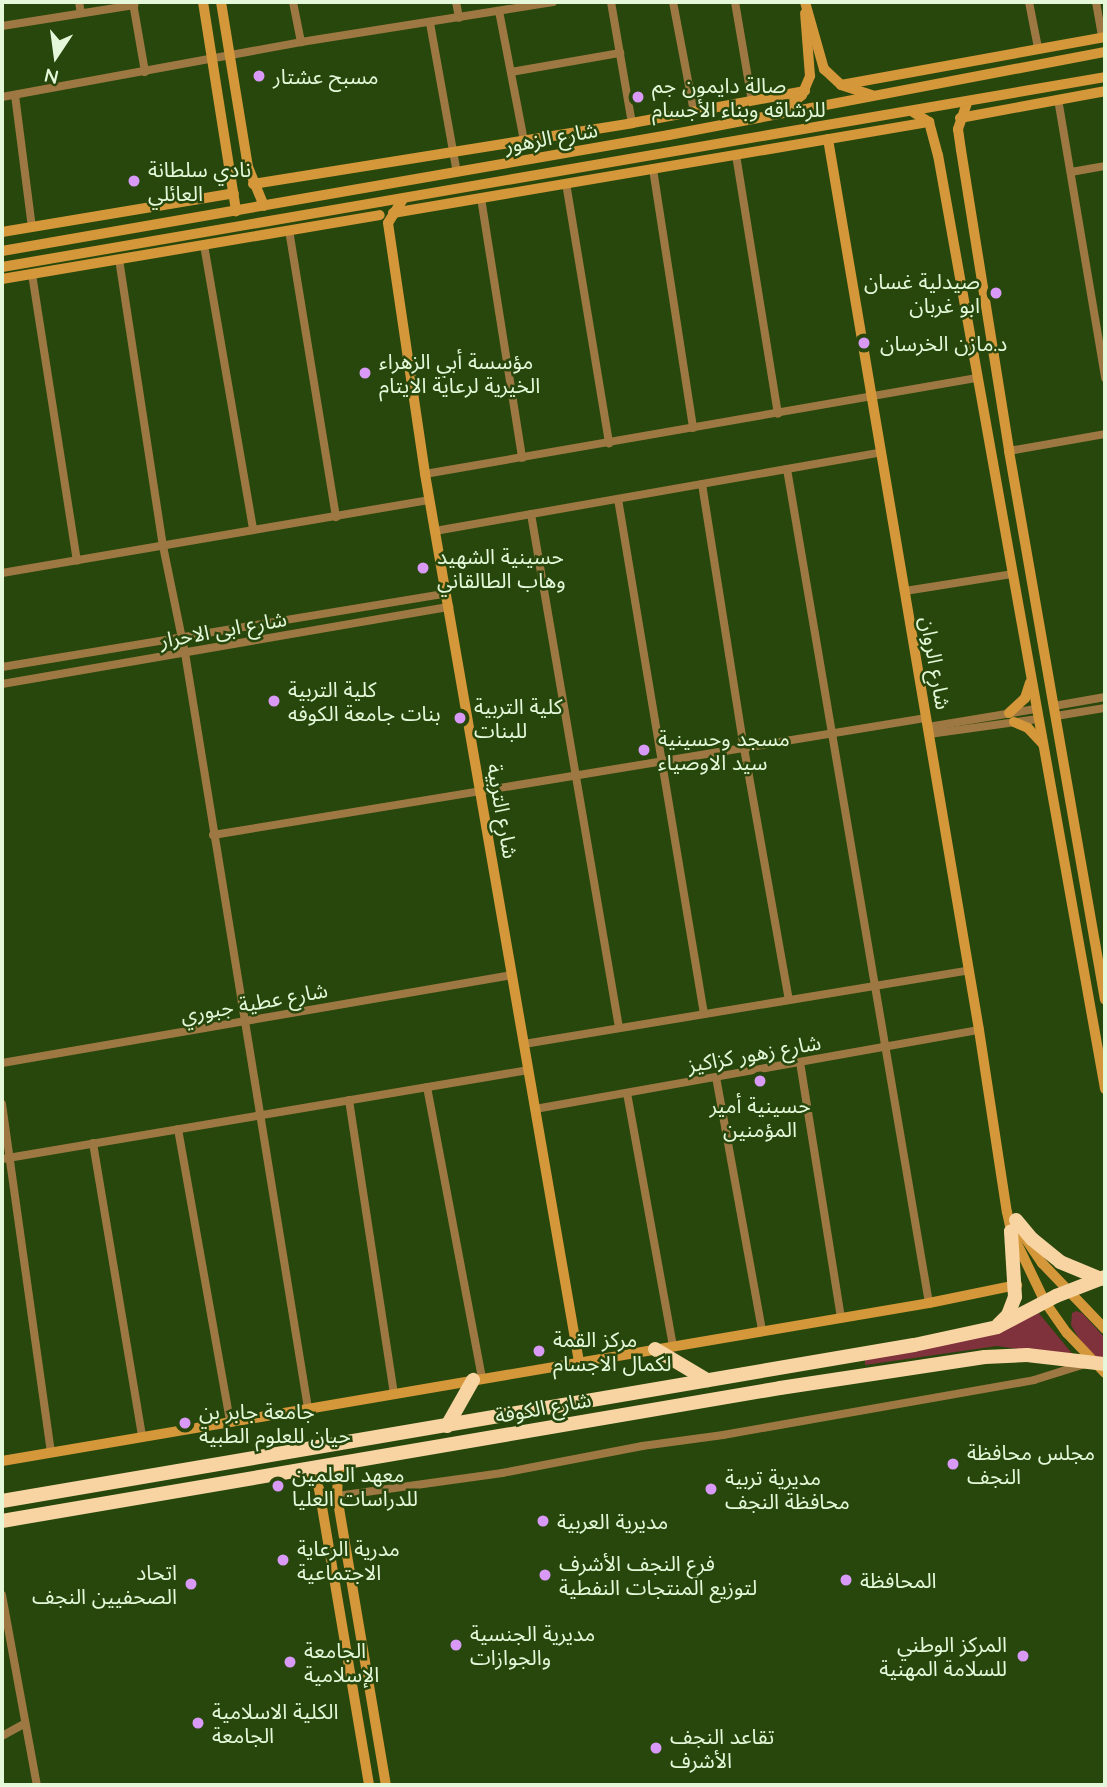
<!DOCTYPE html>
<html>
<head>
<meta charset="utf-8">
<style>
	body { margin:0 }
	#map { position:relative; width:1107px; height:1787px; overflow:hidden; background:#27470d; font-family:Quicksand,"Noto Sans Arabic",sans-serif }
	div>[style] { position:absolute }
	.green>* { inset:0; background:#7f313c }
	.street>* { height:8px; margin:-4px; padding:0 4px; transform-origin:4px; border-radius:4px; background:#9e7842 }
	.secondary>* { height:10px; margin:-5px; padding:0 5px; transform-origin:5px; border-radius:5px; background:#d4973a }
	.highway>* { height:14px; margin:-7px; padding:0 7px; transform-origin:7px; border-radius:7px; background:#f8d4a2 }
	.dots>* { width:19px; height:19px; translate:-50% -50%; box-sizing:border-box; border:4px solid #27470d; border-radius:50% }
	span { translate:-50% -50%; white-space:nowrap; text-align:center; line-height:1.15; -webkit-text-stroke:5px #27470d; paint-order:stroke }
	.poi-label { font-size:21px; color:#e5f9da }
	.left { translate:0 -50%; text-align:left }
	.right { translate:-100% -50%; text-align:right }
	.street-label { font-size:21px; color:#e5f9da }
	.frame { position:absolute; inset:0; border:4px solid #e5f9da; pointer-events:none }
	.north { position:absolute; left:21px; top:21px; width:70px; height:70px; -webkit-text-stroke:5px #27470d; paint-order:stroke; rotate:193deg; font-size:19px; font-weight:700; line-height:28px; text-align:center; color:#e5f9da }
	.north::after { content:''; display:block; margin:auto; width:24px; height:32px; background:#e5f9da; clip-path:polygon(50% 0,100% 100%,50% 72%,0 100%) }
</style>
</head>
<body>
<div id="map">
	<div class="green">
		<div style="clip-path:polygon(1037px 1311px,1075px 1357px,997px 1346px,865px 1365px,865px 1357px)"></div>
		<div style="clip-path:polygon(1076px 1311px,1082px 1313px,1105px 1338px,1105px 1358px,1097px 1358px,1082px 1344px,1071px 1325px,1072px 1313px)"></div>
	</div>
	<div class="street">
		<div style="left:79px;top:2px;width:11px;rotate:80deg"></div>
		<div style="left:293px;top:2px;width:41px;rotate:78.7deg"></div>
		<div style="left:456px;top:2px;width:16px;rotate:79deg"></div>
		<div style="left:611px;top:2px;width:123px;rotate:80.2deg"></div>
		<div style="left:673px;top:2px;width:112px;rotate:79.2deg"></div>
		<div style="left:735px;top:2px;width:100px;rotate:80.3deg"></div>
		<div style="left:1029px;top:2px;width:47px;rotate:78.9deg"></div>
		<div style="left:1096px;top:2px;width:36px;rotate:80deg"></div>
		<div style="left:133px;top:3px;width:70px;rotate:80.1deg"></div>
		<div style="left:499px;top:11px;width:132px;rotate:79.1deg"></div>
		<div style="left:430px;top:23px;width:152px;rotate:79.8deg"></div>
		<div style="left:2px;top:26px;width:134px;rotate:-9deg"></div>
		<div style="left:511px;top:72px;width:111px;rotate:-9.9deg"></div>
		<div style="left:15px;top:95px;width:133px;rotate:82.7deg"></div>
		<div style="left:2px;top:97px;width:304px;rotate:-10.4deg"></div>
		<div style="left:301px;top:42px;width:255px;rotate:-9deg"></div>
		<div style="left:1058px;top:99px;width:283px;rotate:80.4deg"></div>
		<div style="left:736px;top:155px;width:262px;rotate:80.8deg"></div>
		<div style="left:653px;top:169px;width:262px;rotate:81.2deg"></div>
		<div style="left:1071px;top:172px;width:35px;rotate:-10deg"></div>
		<div style="left:566px;top:183px;width:264px;rotate:80.6deg"></div>
		<div style="left:481px;top:198px;width:263px;rotate:81deg"></div>
		<div style="left:289px;top:230px;width:291px;rotate:80.7deg"></div>
		<div style="left:204px;top:245px;width:289px;rotate:80.2deg"></div>
		<div style="left:119px;top:259px;width:290px;rotate:81.3deg"></div>
		<div style="left:163px;top:546px;width:109px;rotate:78.4deg"></div>
		<div style="left:185px;top:653px;width:765px;rotate:80.75deg"></div>
		<div style="left:32px;top:274px;width:290px;rotate:81.1deg"></div>
		<div style="left:1009px;top:451px;width:97px;rotate:-10deg"></div>
		<div style="left:787px;top:469px;width:846px;rotate:80.34deg"></div>
		<div style="left:425px;top:474px;width:559px;rotate:-9.88deg"></div>
		<div style="left:702px;top:484px;width:267px;rotate:81deg"></div>
		<div style="left:744px;top:748px;width:256px;rotate:79.9deg"></div>
		<div style="left:618px;top:499px;width:522px;rotate:80.52deg"></div>
		<div style="left:531px;top:514px;width:521px;rotate:80.28deg"></div>
		<div style="left:435px;top:531px;width:453px;rotate:-10deg"></div>
		<div style="left:2px;top:573px;width:434px;rotate:-9.7deg"></div>
		<div style="left:905px;top:591px;width:108px;rotate:-9deg"></div>
		<div style="left:2px;top:667px;width:451px;rotate:-9.4deg"></div>
		<div style="left:2px;top:684px;width:454px;rotate:-9.8deg"></div>
		<div style="left:1054px;top:706px;width:52px;rotate:-10deg"></div>
		<div style="left:1056px;top:716px;width:50px;rotate:-9.3deg"></div>
		<div style="left:928px;top:727px;width:109px;rotate:-9.5deg"></div>
		<div style="left:929px;top:734px;width:110px;rotate:-7.8deg"></div>
		<div style="left:213px;top:835px;width:723px;rotate:-9.32deg"></div>
		<div style="left:524px;top:1044px;width:451px;rotate:-9.4deg"></div>
		<div style="left:800px;top:1062px;width:259px;rotate:80.9deg"></div>
		<div style="left:2px;top:1063px;width:518px;rotate:-9.79deg"></div>
		<div style="left:716px;top:1077px;width:258px;rotate:79.7deg"></div>
		<div style="left:427px;top:1087px;width:296px;rotate:79.3deg"></div>
		<div style="left:627px;top:1093px;width:257px;rotate:79.7deg"></div>
		<div style="left:349px;top:1100px;width:297px;rotate:81.3deg"></div>
		<div style="left:2px;top:1104px;width:352px;rotate:82deg"></div>
		<div style="left:535px;top:1109px;width:451px;rotate:-10.1deg"></div>
		<div style="left:178px;top:1129px;width:297px;rotate:79.9deg"></div>
		<div style="left:93px;top:1143px;width:297px;rotate:80.5deg"></div>
		<div style="left:2px;top:1159px;width:534px;rotate:-9.59deg"></div>
		<div style="left:337px;top:1496px;width:167px;rotate:-7.9deg"></div>
		<div style="left:502px;top:1473px;width:143px;rotate:-10.9deg"></div>
		<div style="left:642px;top:1446px;width:82px;rotate:-7.7deg"></div>
		<div style="left:723px;top:1435px;width:316px;rotate:-10deg"></div>
		<div style="left:1034px;top:1380px;width:53px;rotate:-17.4deg"></div>
		<div style="left:2px;top:1595px;width:193px;rotate:79.6deg"></div>
		<div style="left:2px;top:1736px;width:26px;rotate:-29deg"></div>
	</div>
	<div class="secondary">
		<div style="left:203px;top:2px;width:212px;rotate:81deg"></div>
		<div style="left:221px;top:2px;width:167px;rotate:80.7deg"></div>
		<div style="left:248px;top:167px;width:42px;rotate:67.7deg"></div>
		<div style="left:805px;top:2px;width:70px;rotate:74.2deg"></div>
		<div style="left:824px;top:69px;width:23px;rotate:43deg"></div>
		<div style="left:841px;top:85px;width:33px;rotate:18deg"></div>
		<div style="left:841px;top:85px;width:268px;rotate:-10.3deg"></div>
		<div style="left:967px;top:103px;width:28px;rotate:109deg"></div>
		<div style="left:958px;top:129px;width:21px;rotate:82deg"></div>
		<div style="left:961px;top:150px;width:305px;rotate:80.9deg"></div>
		<div style="left:1009px;top:451px;width:557px;rotate:80.08deg"></div>
		<div style="left:913px;top:112px;width:19px;rotate:32deg"></div>
		<div style="left:929px;top:122px;width:34px;rotate:75deg"></div>
		<div style="left:938px;top:155px;width:949px;rotate:79.86deg"></div>
		<div style="left:780px;top:113px;width:28px;rotate:-39deg"></div>
		<div style="left:802px;top:95px;width:21px;rotate:-67deg"></div>
		<div style="left:810px;top:76px;width:63px;rotate:-94.5deg"></div>
		<div style="left:960px;top:118px;width:147px;rotate:-10.5deg"></div>
		<div style="left:828px;top:139px;width:904px;rotate:80.38deg"></div>
		<div style="left:979px;top:1030px;width:184px;rotate:81.3deg"></div>
		<div style="left:1007px;top:1212px;width:19px;rotate:78deg"></div>
		<div style="left:1011px;top:1231px;width:79px;rotate:64.4deg"></div>
		<div style="left:1045px;top:1302px;width:38px;rotate:55deg"></div>
		<div style="left:1067px;top:1333px;width:55px;rotate:46.5deg"></div>
		<div style="left:253px;top:184px;width:384px;rotate:-9.1deg"></div>
		<div style="left:632px;top:123px;width:176px;rotate:-10.5deg"></div>
		<div style="left:403px;top:199px;width:28px;rotate:122deg"></div>
		<div style="left:388px;top:223px;width:254px;rotate:81.6deg"></div>
		<div style="left:425px;top:474px;width:901px;rotate:80.16deg"></div>
		<div style="left:393px;top:213px;width:544px;rotate:-9.64deg"></div>
		<div style="left:2px;top:232px;width:235px;rotate:-9.5deg"></div>
		<div style="left:2px;top:251px;width:677px;rotate:-9.87deg"></div>
		<div style="left:669px;top:135px;width:444px;rotate:-10.8deg"></div>
		<div style="left:2px;top:267px;width:1119px;rotate:-9.77deg"></div>
		<div style="left:2px;top:279px;width:383px;rotate:-9.6deg"></div>
		<div style="left:1009px;top:713px;width:22px;rotate:-43deg"></div>
		<div style="left:1025px;top:698px;width:16px;rotate:-72deg"></div>
		<div style="left:1014px;top:722px;width:15px;rotate:23deg"></div>
		<div style="left:1028px;top:728px;width:21px;rotate:47deg"></div>
		<div style="left:1023px;top:1235px;width:34px;rotate:56deg"></div>
		<div style="left:1042px;top:1263px;width:91px;rotate:46.3deg"></div>
		<div style="left:2px;top:1461px;width:940px;rotate:-9.67deg"></div>
		<div style="left:929px;top:1303px;width:90px;rotate:-11.6deg"></div>
		<div style="left:348px;top:1461px;width:14px;rotate:135deg"></div>
		<div style="left:338px;top:1471px;width:25px;rotate:92deg"></div>
		<div style="left:337px;top:1496px;width:293px;rotate:80.4deg"></div>
		<div style="left:306px;top:1469px;width:15px;rotate:48deg"></div>
		<div style="left:316px;top:1480px;width:9px;rotate:72deg"></div>
		<div style="left:319px;top:1489px;width:300px;rotate:80.4deg"></div>
	</div>
	<div class="highway">
		<div style="left:1016px;top:1220px;width:25px;rotate:50deg"></div>
		<div style="left:1032px;top:1239px;width:36px;rotate:39deg"></div>
		<div style="left:1060px;top:1262px;width:44px;rotate:22.5deg"></div>
		<div style="left:998px;top:1325px;width:14px;rotate:-45deg"></div>
		<div style="left:1008px;top:1315px;width:19px;rotate:-69deg"></div>
		<div style="left:1015px;top:1297px;width:66px;rotate:-93.5deg"></div>
		<div style="left:655px;top:1349px;width:61px;rotate:30.8deg"></div>
		<div style="left:447px;top:1426px;width:53px;rotate:-60.5deg"></div>
		<div style="left:2px;top:1501px;width:925px;rotate:-9.71deg"></div>
		<div style="left:914px;top:1345px;width:85px;rotate:-12.2deg"></div>
		<div style="left:997px;top:1327px;width:67px;rotate:-27.7deg"></div>
		<div style="left:1056px;top:1296px;width:53px;rotate:-21.2deg"></div>
		<div style="left:2px;top:1521px;width:789px;rotate:-9.7deg"></div>
		<div style="left:780px;top:1388px;width:207px;rotate:-8.6deg"></div>
		<div style="left:985px;top:1357px;width:42px;rotate:-2.7deg"></div>
		<div style="left:1027px;top:1355px;width:79px;rotate:6.6deg"></div>
	</div>
	<div class="dots">
		<div style="left:259px;top:76px;background:#d99af7"></div>
		<div style="left:638px;top:97px;background:#d99af7"></div>
		<div style="left:134px;top:181px;background:#d99af7"></div>
		<div style="left:996px;top:293px;background:#d99af7"></div>
		<div style="left:864px;top:343px;background:#d99af7"></div>
		<div style="left:365px;top:373px;background:#d99af7"></div>
		<div style="left:423px;top:568px;background:#d99af7"></div>
		<div style="left:274px;top:701px;background:#d99af7"></div>
		<div style="left:460px;top:718px;background:#d99af7"></div>
		<div style="left:644px;top:750px;background:#d99af7"></div>
		<div style="left:760px;top:1081px;background:#d99af7"></div>
		<div style="left:539px;top:1351px;background:#d99af7"></div>
		<div style="left:185px;top:1423px;background:#d99af7"></div>
		<div style="left:953px;top:1464px;background:#d99af7"></div>
		<div style="left:278px;top:1486px;background:#d99af7"></div>
		<div style="left:711px;top:1489px;background:#d99af7"></div>
		<div style="left:543px;top:1521px;background:#d99af7"></div>
		<div style="left:283px;top:1560px;background:#d99af7"></div>
		<div style="left:545px;top:1575px;background:#d99af7"></div>
		<div style="left:846px;top:1580px;background:#d99af7"></div>
		<div style="left:191px;top:1584px;background:#d99af7"></div>
		<div style="left:456px;top:1645px;background:#d99af7"></div>
		<div style="left:1023px;top:1656px;background:#d99af7"></div>
		<div style="left:290px;top:1662px;background:#d99af7"></div>
		<div style="left:198px;top:1723px;background:#d99af7"></div>
		<div style="left:656px;top:1748px;background:#d99af7"></div>
	</div>
	<div class="poi-label">
		<span class="left" style="left:273px;top:76px">مسبح عشتار</span>
		<span class="left" style="left:652px;top:97px">صالة دايمون جم<br>للرشاقه وبناء الأجسام</span>
		<span class="left" style="left:148px;top:181px">نادي سلطانة<br>العائلي</span>
		<span class="right" style="left:980px;top:293px">صيدلية غسان<br>ابو غربان</span>
		<span class="left" style="left:880px;top:343px">د.مازن الخرسان</span>
		<span class="left" style="left:379px;top:373px">مؤسسة أبي الزهراء<br>الخيرية لرعاية الايتام</span>
		<span class="left" style="left:437px;top:568px">حسينية الشهيد<br>وهاب الطالقاني</span>
		<span class="left" style="left:288px;top:701px">كلية التربية<br>بنات جامعة الكوفه</span>
		<span class="left" style="left:474px;top:718px">كلية التربية<br>للبنات</span>
		<span class="left" style="left:658px;top:750px">مسجد وحسينية<br>سيد الاوصياء</span>
		<span style="left:760px;top:1117px">حسينية أمير<br>المؤمنين</span>
		<span class="left" style="left:553px;top:1351px">مركز القمة<br>لكمال الاجسام</span>
		<span class="left" style="left:199px;top:1423px">جامعة جابر بن<br>حيان للعلوم الطبية</span>
		<span class="left" style="left:967px;top:1464px">مجلس محافظة<br>النجف</span>
		<span class="left" style="left:292px;top:1486px">معهد العلمين<br>للدراسات العليا</span>
		<span class="left" style="left:725px;top:1489px">مديرية تربية<br>محافظة النجف</span>
		<span class="left" style="left:557px;top:1521px">مديرية العربية</span>
		<span class="left" style="left:297px;top:1560px">مدرية الرعاية<br>الاجتماعية</span>
		<span class="left" style="left:559px;top:1575px">فرع النجف الأشرف<br>لتوزيع المنتجات النفطية</span>
		<span class="right" style="left:177px;top:1584px">اتحاد<br>الصحفيين النجف</span>
		<span class="left" style="left:860px;top:1580px">المحافظة</span>
		<span class="left" style="left:470px;top:1645px">مديرية الجنسية<br>والجوازات</span>
		<span class="right" style="left:1007px;top:1656px">المركز الوطني<br>للسلامة المهنية</span>
		<span class="left" style="left:304px;top:1662px">الجامعة<br>الإسلامية</span>
		<span class="left" style="left:212px;top:1723px">الكلية الاسلامية<br>الجامعة</span>
		<span class="left" style="left:670px;top:1748px">تقاعد النجف<br>الأشرف</span>
	</div>
	<div class="street-label">
		<span style="left:551px;top:137px;rotate:-10deg">شارع الزهور</span>
		<span style="left:223px;top:629px;rotate:-10deg">شارع ابی الاحرار</span>
		<span style="left:936px;top:663px;rotate:80deg">شارع الروان</span>
		<span style="left:503px;top:811px;rotate:80deg">شارع التربية</span>
		<span style="left:254px;top:1002px;rotate:-10deg">شارع عطية جبوري</span>
		<span style="left:754px;top:1053px;rotate:-10deg">شارع زهور كزاكيز</span>
		<span style="left:543px;top:1407px;rotate:-10deg">شارع الكوفة</span>
	</div>
	<div class="frame"></div>
	<div class="north">N</div>
</div>
</body>
</html>
